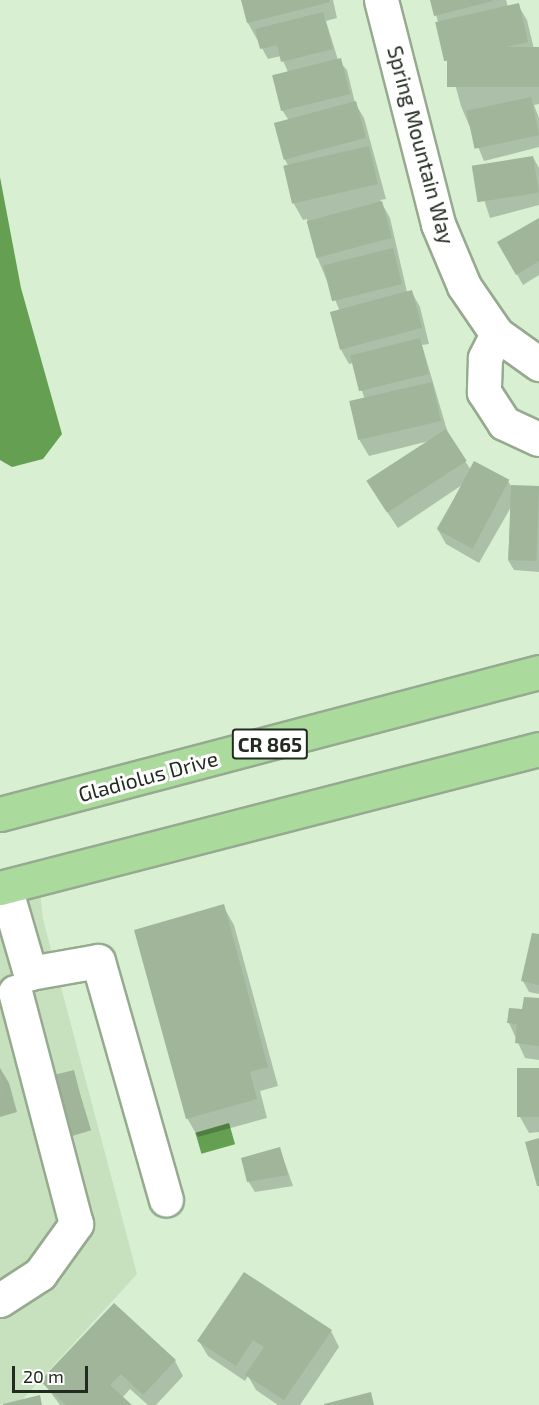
<!DOCTYPE html>
<html>
<head>
<meta charset="utf-8">
<style>
	body { margin:0 }
	#map { position:relative; width:539px; height:1405px; overflow:hidden; background:#d8efd2; font-family:"Exo 2",sans-serif }
	div>[style] { position:absolute }
	.built>* { inset:0; background:#c7e1bf }
	.water>* { inset:0; background:#649f52; transform-origin:0 0 }
	.shadow>* { inset:0; background:#0003; transform-origin:0 0 }
	.building>* { inset:0; background:#a0b59a; transform-origin:0 0 }
	.roads { filter:drop-shadow(2px 0 #95aa8f) drop-shadow(-2px 0 #95aa8f) drop-shadow(0 2px #95aa8f) drop-shadow(0 -2px #95aa8f) }
	.minor>* { height:33px; margin:-16.5px; padding:0 16.5px; transform-origin:16.5px; border-radius:16.5px; background:#fff }
	.major>* { height:33px; margin:-16.5px; padding:0 16.5px; transform-origin:16.5px; border-radius:16.5px; background:#abda9d }
	span { translate:-50% -50%; white-space:nowrap; text-align:center; line-height:1.15; -webkit-text-stroke:6px #fff; paint-order:stroke }
	.shield-label span { padding:2px 4px; background:#fff; border:2px solid; border-radius:4px; -webkit-text-stroke-width:0 }
	.shield-label { font-size:20px; color:#222b20; font-weight:700 }
	.street-label { font-size:21px; color:#222b20 }
	.scale { position:absolute; left:12px; top:1366px; width:76px; height:27px; box-sizing:border-box; border:3px solid #222b20; border-top:0; padding-left:8px; font-size:18px; line-height:21px; white-space:nowrap; color:#222b20; -webkit-text-stroke:4px #fff; paint-order:stroke }
</style>
</head>
<body>
<div id="map">
	<div class="built">
		<div style="clip-path:polygon(40px 893px,43px 919px,137px 1274px,22px 1400px,0 1405px,0 903px)"></div>
	</div>
	<div class="water">
		<div style="clip-path:polygon(0 177px,21px 288px,62px 434px,43px 459px,12px 467px,0 460px)"></div>
		<div style="left:229px;top:1123px;width:22px;height:35px;rotate:74deg"></div>
	</div>
	<div class="shadow">
		<div style="clip-path:polygon(242px 0,333px 0,337px 18px,326px 21px,338px 60px,347px 70px,355px 103px,364px 118px,386px 199px,380px 200px,390px 218px,407px 292px,411px 291px,420px 307px,429px 344px,422px 345px,449px 437px,471px 470px,508px 481px,511px 486px,539px 488px,539px 572px,514px 570px,508px 560px,511px 507px,479px 563px,446px 544px,437px 528px,462px 485px,398px 528px,377px 497px,429px 441px,369px 456px,360px 441px,350px 403px,365px 400px,353px 363px,349px 364px,340px 348px,339px 309px,317px 257px,307px 219px,303px 220px,294px 204px,289px 167px,284px 158px,288px 119px,282px 110px,288px 72px,281px 56px,268px 59px,248px 23px)"></div>
		<div style="clip-path:polygon(432px 0,506px 0,508px 7px,518px 5px,527px 20px,534px 49px,539px 48px,539px 104px,534px 105px,539px 118px,539px 147px,484px 161px,461px 106px)"></div>
		<div style="clip-path:polygon(533px 157px,539px 168px,539px 205px,490px 218px,475px 172px)"></div>
		<div style="clip-path:polygon(539px 220px,539px 275px,523px 285px,499px 243px)"></div>
		<div style="clip-path:polygon(223px 906px,234px 925px,278px 1086px,260px 1091px,267px 1118px,198px 1137px,187px 1118px)"></div>
		<div style="clip-path:polygon(539px 936px,539px 994px,529px 992px,523px 981px)"></div>
		<div style="clip-path:polygon(539px 1000px,539px 1060px,525px 1058px,509px 1023px)"></div>
		<div style="clip-path:polygon(0 1068px,9px 1083px,17px 1112px,0 1117px)"></div>
		<div style="clip-path:polygon(539px 1069px,539px 1132px,529px 1133px,520px 1117px)"></div>
		<div style="left:73px;top:1071px;width:62px;height:23px;rotate:73deg"></div>
		<div style="clip-path:polygon(280px 1149px,293px 1186px,255px 1192px,248px 1181px)"></div>
		<div style="clip-path:polygon(331px 1331px,339px 1347px,300px 1405px,278px 1405px,256px 1390px,248px 1376px,245px 1381px,208px 1356px,199px 1341px)"></div>
		<div style="clip-path:polygon(175px 1361px,183px 1376px,156px 1405px,148px 1405px,130px 1389px,122px 1398px,130px 1405px,60px 1405px,42px 1381px)"></div>
	</div>
	<div class="building">
		<div style="clip-path:polygon(241px 0,329px 0,330px 2px,247px 23px)"></div>
		<div style="clip-path:polygon(430px 0,493px 0,493px 1px,434px 16px)"></div>
		<div style="left:519px;top:3px;width:40px;height:86px;rotate:77deg"></div>
		<div style="clip-path:polygon(323px 12px,333px 49px,281px 62px,277px 45px,260px 49px,255px 29px)"></div>
		<div style="left:539px;top:47px;width:40px;height:92px;rotate:90deg"></div>
		<div style="left:341px;top:58px;width:37px;height:71px;rotate:76deg"></div>
		<div style="left:531px;top:97px;width:39px;height:66px;rotate:78deg"></div>
		<div style="left:356px;top:101px;width:38px;height:85px;rotate:75deg"></div>
		<div style="left:369px;top:146px;width:39px;height:88px;rotate:77deg"></div>
		<div style="left:533px;top:156px;width:37px;height:62px;rotate:81deg"></div>
		<div style="left:382px;top:201px;width:38px;height:78px;rotate:75deg"></div>
		<div style="clip-path:polygon(539px 218px,539px 261px,516px 275px,497px 242px)"></div>
		<div style="left:393px;top:248px;width:37px;height:72px;rotate:76deg"></div>
		<div style="left:412px;top:290px;width:39px;height:85px;rotate:75deg"></div>
		<div style="left:420px;top:338px;width:37px;height:72px;rotate:76deg"></div>
		<div style="left:432px;top:382px;width:40px;height:85px;rotate:77deg"></div>
		<div style="left:446px;top:429px;width:38px;height:95px;rotate:57deg"></div>
		<div style="left:474px;top:461px;width:40px;height:78px;rotate:28deg"></div>
		<div style="left:511px;top:485px;width:28px;height:75px;rotate:2deg"></div>
		<div style="clip-path:polygon(224px 904px,268px 1067px,250px 1072px,257px 1099px,186px 1119px,134px 930px)"></div>
		<div style="clip-path:polygon(532px 933px,539px 934px,539px 985px,521px 981px)"></div>
		<div style="clip-path:polygon(524px 997px,539px 998px,539px 1046px,515px 1043px,517px 1024px,507px 1023px,509px 1008px,522px 1009px)"></div>
		<div style="left:539px;top:1068px;width:49px;height:22px;rotate:90deg"></div>
		<div style="clip-path:polygon(0 1070px,7px 1093px,0 1095px)"></div>
		<div style="left:74px;top:1070px;width:50px;height:26px;rotate:76deg"></div>
		<div style="clip-path:polygon(539px 1138px,539px 1186px,537px 1186px,525px 1142px)"></div>
		<div style="clip-path:polygon(280px 1147px,288px 1175px,247px 1182px,241px 1158px)"></div>
		<div style="clip-path:polygon(244px 1272px,332px 1330px,284px 1400px,245px 1375px,264px 1347px,253px 1340px,236px 1366px,197px 1341px)"></div>
		<div style="clip-path:polygon(114px 1303px,176px 1360px,143px 1395px,121px 1374px,110px 1385px,132px 1405px,66px 1405px,40px 1381px)"></div>
		<div style="clip-path:polygon(371px 1392px,374px 1405px,324px 1405px,324px 1404px)"></div>
		<div style="clip-path:polygon(40px 1395px,42px 1405px,3px 1405px,3px 1404px)"></div>
	</div>
	<div class="roads">
		<div class="minor">
			<div style="left:381px;top:0;width:231px;rotate:75.7deg"></div>
			<div style="left:438px;top:224px;width:67px;rotate:67.2deg"></div>
			<div style="left:464px;top:286px;width:58px;rotate:55.5deg"></div>
			<div style="left:497px;top:334px;width:52px;rotate:35.5deg"></div>
			<div style="left:497px;top:334px;width:27px;rotate:117deg"></div>
			<div style="left:485px;top:358px;width:34px;rotate:92deg"></div>
			<div style="left:484px;top:392px;width:37px;rotate:57deg"></div>
			<div style="left:504px;top:423px;width:38px;rotate:25deg"></div>
			<div style="left:5px;top:887px;width:90px;rotate:73.8deg"></div>
			<div style="left:30px;top:973px;width:69px;rotate:-10deg"></div>
			<div style="left:98px;top:961px;width:248px;rotate:74.1deg"></div>
			<div style="left:0;top:1300px;width:48px;rotate:-33deg"></div>
			<div style="left:40px;top:1274px;width:62px;rotate:-54.2deg"></div>
			<div style="left:76px;top:1224px;width:240px;rotate:-104.7deg"></div>
		</div>
		<div class="major">
			<div style="left:0;top:814px;width:557px;rotate:-14.76deg"></div>
			<div style="left:0;top:888px;width:557px;rotate:-14.46deg"></div>
		</div>
	</div>
	<div class="shield-label">
		<span style="left:270px;top:744px">CR 865</span>
	</div>
	<div class="street-label">
		<span style="left:421px;top:145px;rotate:75deg">Spring Mountain Way</span>
		<span style="left:148px;top:776px;rotate:-15deg">Gladiolus Drive</span>
	</div>
	<div class="scale">20 m</div>
</div>
</body>
</html>
